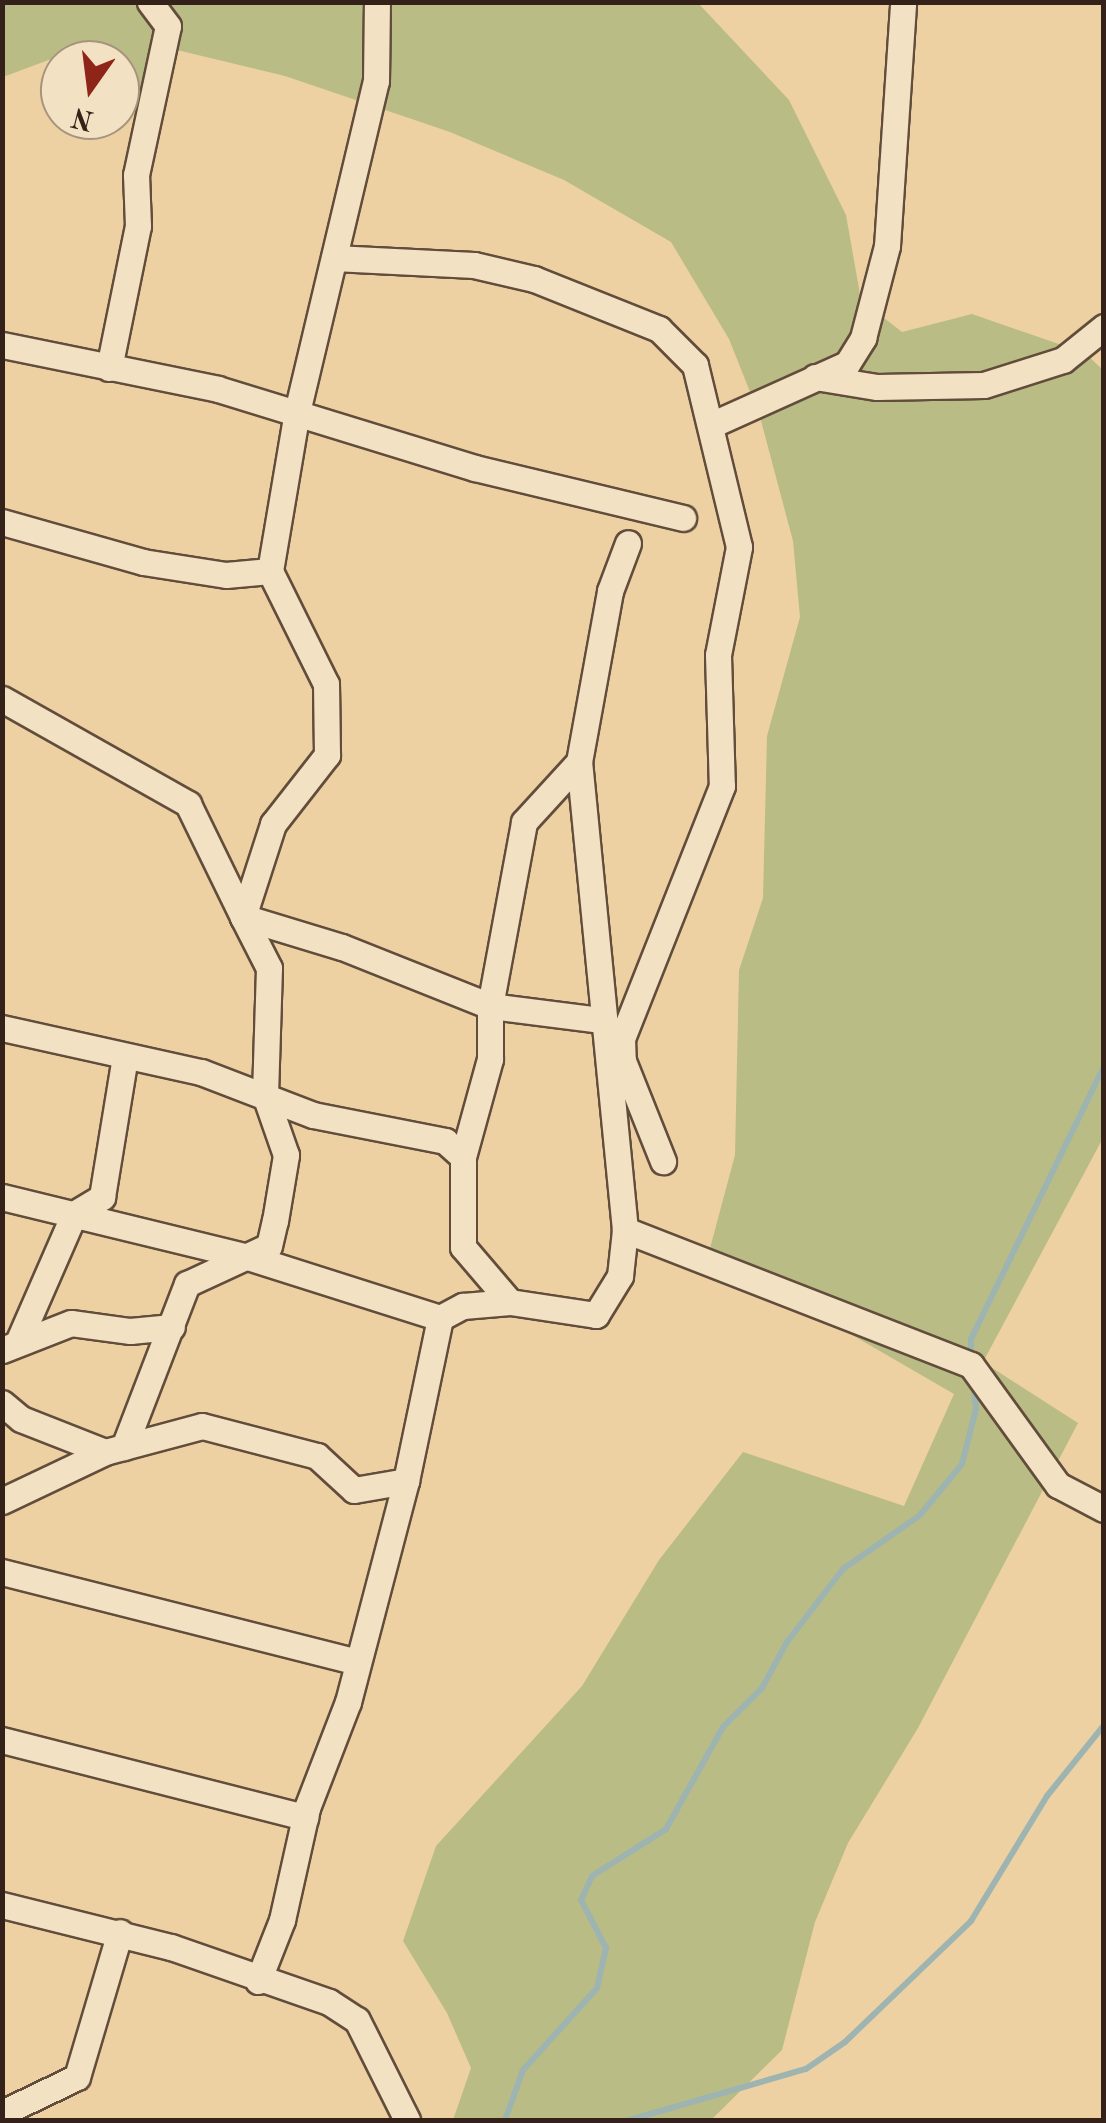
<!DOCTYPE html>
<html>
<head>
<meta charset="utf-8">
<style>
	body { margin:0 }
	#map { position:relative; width:1106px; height:2123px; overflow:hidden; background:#edd1a3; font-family:"Old Standard TT",serif }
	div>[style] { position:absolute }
	.green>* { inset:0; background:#b9bc85 }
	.stream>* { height:6px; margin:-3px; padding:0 3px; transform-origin:3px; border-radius:3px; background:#9eb4b1 }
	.roads { filter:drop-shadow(2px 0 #624d3c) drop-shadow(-2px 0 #624d3c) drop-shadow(0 2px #624d3c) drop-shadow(0 -2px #624d3c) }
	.street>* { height:25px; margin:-12.5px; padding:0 12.5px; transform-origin:12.5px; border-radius:12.5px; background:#f3e1c3 }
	span { translate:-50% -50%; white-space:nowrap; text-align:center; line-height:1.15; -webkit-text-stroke:8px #f3e1c3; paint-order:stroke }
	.frame { position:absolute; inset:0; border:5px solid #342119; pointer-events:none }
	.north { position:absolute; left:40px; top:40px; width:100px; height:100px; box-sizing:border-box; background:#f3e1c3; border:2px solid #a7947f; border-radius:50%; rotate:194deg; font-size:28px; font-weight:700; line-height:40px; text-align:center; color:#342119 }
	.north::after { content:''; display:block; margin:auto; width:35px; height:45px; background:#8f2418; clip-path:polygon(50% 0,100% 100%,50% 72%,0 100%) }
</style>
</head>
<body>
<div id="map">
	<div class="green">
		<div style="clip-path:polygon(3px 3px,699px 4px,789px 100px,846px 215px,861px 300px,902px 332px,972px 314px,1085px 353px,1103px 370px,1103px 1138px,983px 1362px,1078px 1423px,918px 1728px,848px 1843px,815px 1922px,782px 2050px,711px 2120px,453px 2120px,471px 2068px,447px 2013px,403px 1941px,436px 1846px,582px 1686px,659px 1560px,743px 1452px,904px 1506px,954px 1394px,709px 1252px,735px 1155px,739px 970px,763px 898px,767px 736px,800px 617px,793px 541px,760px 417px,729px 339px,671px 242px,564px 180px,450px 132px,285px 76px,177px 50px,154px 98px,120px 87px,120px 60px,62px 55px,3px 77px)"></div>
	</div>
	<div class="stream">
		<div style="left:1104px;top:715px;width:41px;rotate:90deg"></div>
		<div style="left:971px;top:1359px;width:20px;rotate:-90deg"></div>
		<div style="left:971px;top:1339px;width:304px;rotate:-64deg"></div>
		<div style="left:505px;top:2120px;width:53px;rotate:-70.2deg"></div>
		<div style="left:523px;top:2070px;width:110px;rotate:-47.9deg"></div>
		<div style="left:597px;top:1988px;width:41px;rotate:-77.3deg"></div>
		<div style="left:606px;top:1948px;width:54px;rotate:-117.5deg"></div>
		<div style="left:581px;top:1900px;width:26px;rotate:-65deg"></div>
		<div style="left:592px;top:1876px;width:88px;rotate:-32.4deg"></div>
		<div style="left:666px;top:1829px;width:117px;rotate:-60.8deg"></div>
		<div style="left:723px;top:1727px;width:55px;rotate:-45deg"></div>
		<div style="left:762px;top:1688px;width:52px;rotate:-61.5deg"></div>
		<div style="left:787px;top:1642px;width:92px;rotate:-52.5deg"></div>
		<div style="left:843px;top:1569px;width:94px;rotate:-35deg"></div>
		<div style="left:920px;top:1515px;width:66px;rotate:-50.5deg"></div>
		<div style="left:962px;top:1464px;width:57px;rotate:-75.7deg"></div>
		<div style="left:976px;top:1409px;width:27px;rotate:-96deg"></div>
		<div style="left:629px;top:2120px;width:184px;rotate:-16.1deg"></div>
		<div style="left:806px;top:2069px;width:47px;rotate:-34.7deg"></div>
		<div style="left:845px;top:2042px;width:175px;rotate:-43.8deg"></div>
		<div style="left:971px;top:1921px;width:146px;rotate:-58.7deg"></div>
		<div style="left:1047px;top:1796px;width:91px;rotate:-51.2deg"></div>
	</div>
	<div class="roads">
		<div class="street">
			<div style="left:334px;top:258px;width:140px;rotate:2.9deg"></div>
			<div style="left:474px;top:265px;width:62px;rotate:13.1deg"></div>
			<div style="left:534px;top:279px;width:135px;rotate:21.8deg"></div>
			<div style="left:659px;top:329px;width:51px;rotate:45deg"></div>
			<div style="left:695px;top:365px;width:187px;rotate:76.4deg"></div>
			<div style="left:739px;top:547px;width:110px;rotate:101deg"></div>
			<div style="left:718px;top:655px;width:131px;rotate:88.3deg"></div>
			<div style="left:722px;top:786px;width:271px;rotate:111.6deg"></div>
			<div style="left:622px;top:1038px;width:23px;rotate:88deg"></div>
			<div style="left:623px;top:1061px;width:108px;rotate:68.2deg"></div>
			<div style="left:2px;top:345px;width:220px;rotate:11.5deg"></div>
			<div style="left:218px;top:389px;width:269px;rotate:17.1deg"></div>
			<div style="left:475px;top:468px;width:214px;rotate:13.5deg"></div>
			<div style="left:109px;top:368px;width:145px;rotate:-78.5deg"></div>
			<div style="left:138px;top:226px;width:51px;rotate:-92.2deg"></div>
			<div style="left:136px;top:175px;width:152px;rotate:-77.9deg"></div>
			<div style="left:168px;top:26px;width:30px;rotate:-127deg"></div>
			<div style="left:815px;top:377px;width:63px;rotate:9.2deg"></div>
			<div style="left:877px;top:387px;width:107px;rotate:-1.1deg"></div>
			<div style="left:984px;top:385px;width:83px;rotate:-17.6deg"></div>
			<div style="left:1063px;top:360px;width:53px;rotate:-38.8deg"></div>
			<div style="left:711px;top:425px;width:149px;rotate:-24.2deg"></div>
			<div style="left:847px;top:364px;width:31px;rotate:-58deg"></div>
			<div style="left:863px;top:338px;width:95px;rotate:-75.4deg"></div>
			<div style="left:887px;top:246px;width:245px;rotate:-86.2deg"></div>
			<div style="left:2px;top:522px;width:147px;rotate:15.8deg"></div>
			<div style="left:143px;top:562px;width:84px;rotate:8.9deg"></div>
			<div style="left:226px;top:575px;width:44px;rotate:-5.2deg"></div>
			<div style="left:2px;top:699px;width:214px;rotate:29.4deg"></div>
			<div style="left:188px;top:804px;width:126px;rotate:64deg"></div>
			<div style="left:243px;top:917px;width:103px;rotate:16.9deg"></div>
			<div style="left:342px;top:947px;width:159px;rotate:21.7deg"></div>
			<div style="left:490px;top:1006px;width:112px;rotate:7.2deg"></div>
			<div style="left:2px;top:1028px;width:204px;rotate:12.5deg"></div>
			<div style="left:201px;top:1072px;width:120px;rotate:21deg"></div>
			<div style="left:313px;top:1115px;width:135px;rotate:11.1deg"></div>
			<div style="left:445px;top:1141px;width:24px;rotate:42deg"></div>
			<div style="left:463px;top:1157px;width:90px;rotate:90deg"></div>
			<div style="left:463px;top:1247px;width:72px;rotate:49.5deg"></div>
			<div style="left:463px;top:1157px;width:102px;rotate:-74.6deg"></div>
			<div style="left:490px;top:1059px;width:53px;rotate:-90deg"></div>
			<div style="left:490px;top:1006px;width:187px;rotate:-79.5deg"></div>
			<div style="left:524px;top:822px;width:81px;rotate:-47.5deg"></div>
			<div style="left:2px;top:1197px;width:253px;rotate:13.7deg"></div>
			<div style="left:248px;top:1257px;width:201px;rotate:17.6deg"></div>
			<div style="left:625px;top:1230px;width:371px;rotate:21.3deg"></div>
			<div style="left:971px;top:1365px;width:148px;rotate:54.1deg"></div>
			<div style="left:1058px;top:1485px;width:52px;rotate:27.6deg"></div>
			<div style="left:19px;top:1340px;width:137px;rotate:-66.4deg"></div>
			<div style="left:74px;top:1214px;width:33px;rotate:-31deg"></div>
			<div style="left:102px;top:1197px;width:142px;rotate:-80.7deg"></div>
			<div style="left:2px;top:1350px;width:74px;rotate:-21.4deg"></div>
			<div style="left:71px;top:1323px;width:60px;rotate:7.7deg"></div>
			<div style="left:130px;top:1331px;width:42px;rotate:-5.4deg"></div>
			<div style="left:2px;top:1403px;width:25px;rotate:40deg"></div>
			<div style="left:21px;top:1419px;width:90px;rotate:21.4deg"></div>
			<div style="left:105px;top:1452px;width:100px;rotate:-15deg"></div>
			<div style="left:202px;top:1426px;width:119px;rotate:14.6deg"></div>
			<div style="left:317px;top:1456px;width:50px;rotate:42.6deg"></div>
			<div style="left:354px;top:1490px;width:53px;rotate:-9.8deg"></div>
			<div style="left:406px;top:1481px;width:167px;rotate:-78.2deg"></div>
			<div style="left:440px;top:1318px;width:26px;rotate:-28deg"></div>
			<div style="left:463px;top:1306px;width:47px;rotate:-4.9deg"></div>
			<div style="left:510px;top:1302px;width:87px;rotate:8.6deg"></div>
			<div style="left:596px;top:1315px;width:46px;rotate:-58.4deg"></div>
			<div style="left:620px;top:1276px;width:46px;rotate:-83.8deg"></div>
			<div style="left:625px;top:1230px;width:470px;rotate:-95.6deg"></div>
			<div style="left:579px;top:762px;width:174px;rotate:-79.7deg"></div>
			<div style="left:610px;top:591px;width:51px;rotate:-69.4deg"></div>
			<div style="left:124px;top:1447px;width:175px;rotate:-68.9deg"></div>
			<div style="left:187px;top:1284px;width:90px;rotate:-24.9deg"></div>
			<div style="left:269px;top:1246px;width:26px;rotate:-77deg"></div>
			<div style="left:275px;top:1221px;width:67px;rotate:-80.5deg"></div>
			<div style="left:286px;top:1155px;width:64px;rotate:-109.3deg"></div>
			<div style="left:265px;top:1095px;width:127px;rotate:-88.2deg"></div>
			<div style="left:269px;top:968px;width:57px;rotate:-117deg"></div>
			<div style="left:243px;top:917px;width:98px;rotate:-72.1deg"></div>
			<div style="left:273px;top:824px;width:88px;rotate:-52deg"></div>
			<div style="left:327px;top:755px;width:71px;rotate:-90.8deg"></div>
			<div style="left:326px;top:684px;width:126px;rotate:-116.4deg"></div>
			<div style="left:270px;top:571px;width:161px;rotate:-80.4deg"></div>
			<div style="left:297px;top:412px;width:340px;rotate:-76.6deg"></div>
			<div style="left:376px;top:81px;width:79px;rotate:-89.3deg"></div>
			<div style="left:2px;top:1501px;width:114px;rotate:-25.4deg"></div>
			<div style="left:2px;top:1572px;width:363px;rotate:14.2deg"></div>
			<div style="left:2px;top:1740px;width:313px;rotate:14.3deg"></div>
			<div style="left:2px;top:1905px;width:174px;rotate:14deg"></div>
			<div style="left:171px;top:1947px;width:167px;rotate:19.2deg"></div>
			<div style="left:329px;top:2002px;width:33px;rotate:33deg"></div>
			<div style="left:357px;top:2020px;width:112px;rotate:63.4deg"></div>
			<div style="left:258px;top:1981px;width:66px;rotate:-68.5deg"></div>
			<div style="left:282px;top:1920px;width:115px;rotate:-77.4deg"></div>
			<div style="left:307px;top:1808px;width:114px;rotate:-68.9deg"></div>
			<div style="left:348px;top:1702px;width:228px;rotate:-75.3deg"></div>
			<div style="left:2px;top:2113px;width:83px;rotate:-25.6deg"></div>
			<div style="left:77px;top:2077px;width:151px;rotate:-73.5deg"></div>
		</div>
	</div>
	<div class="frame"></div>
	<div class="north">N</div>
</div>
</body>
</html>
